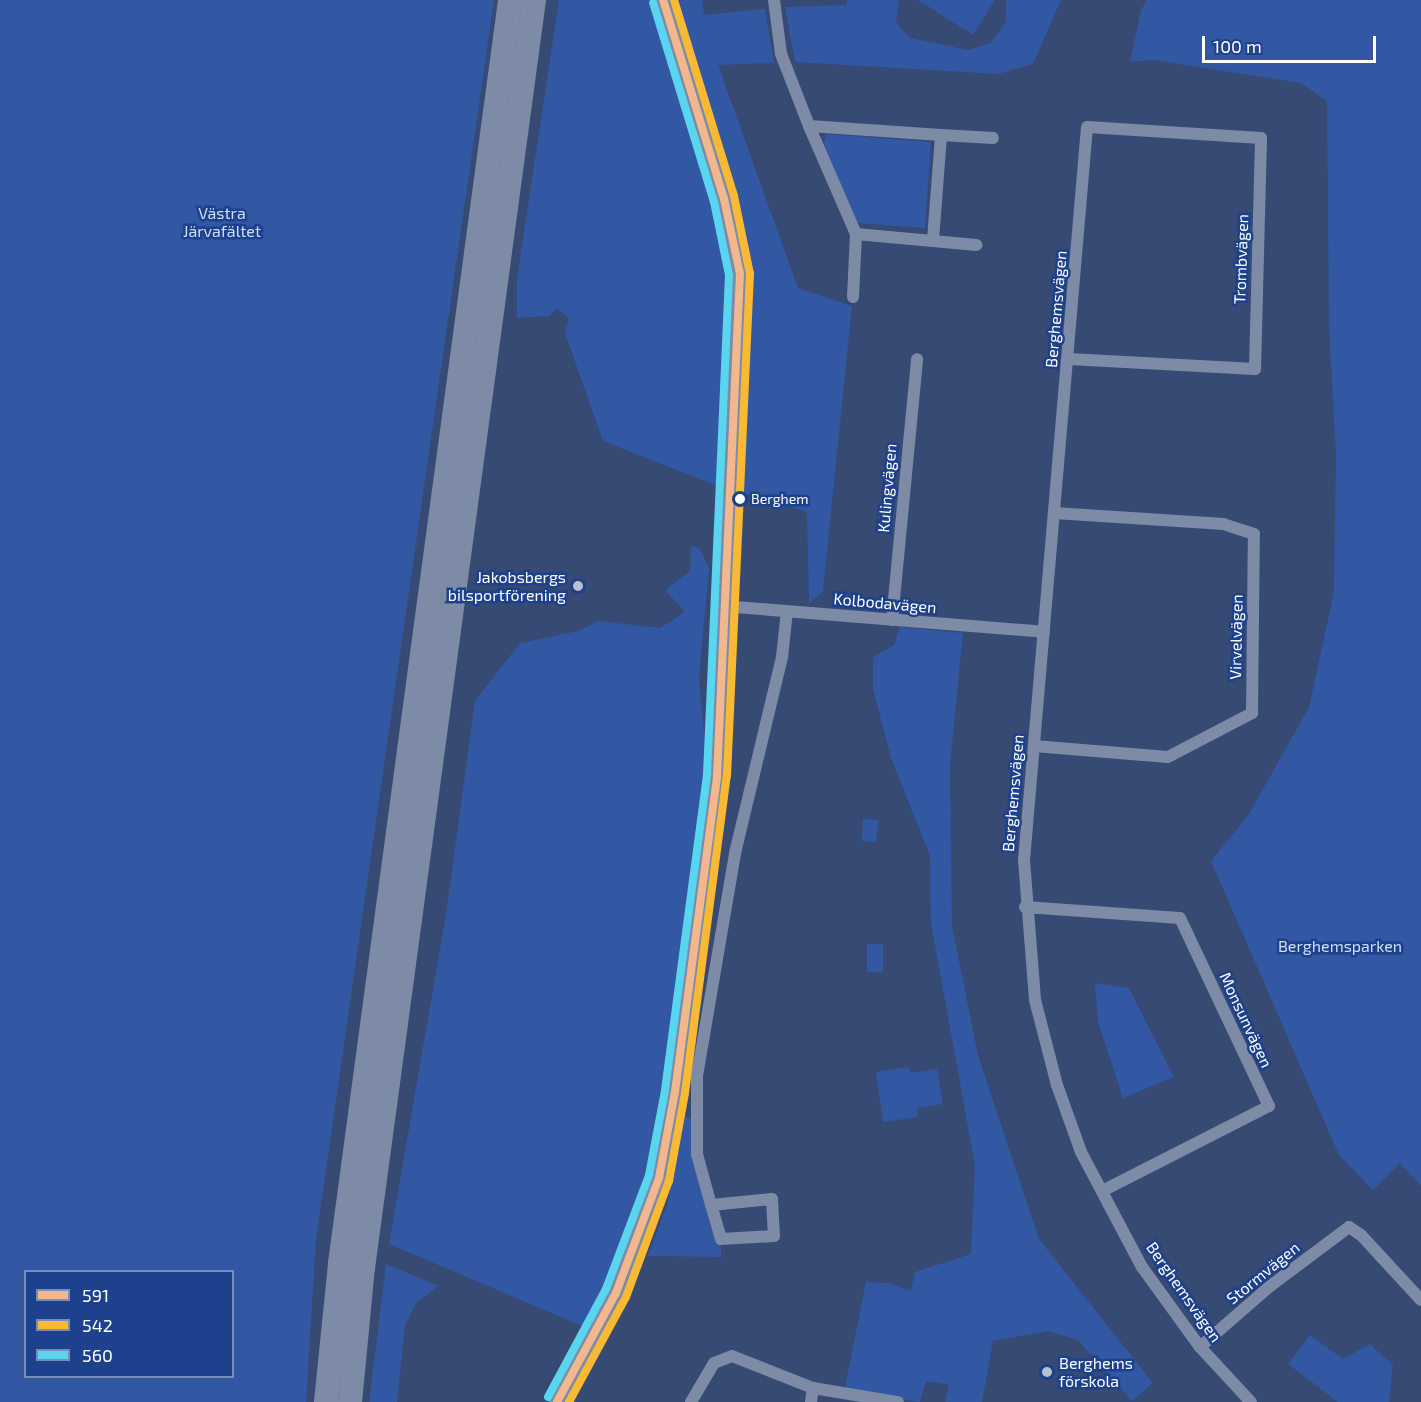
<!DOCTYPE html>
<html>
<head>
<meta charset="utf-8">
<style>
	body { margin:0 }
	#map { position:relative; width:1421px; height:1402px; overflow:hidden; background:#364a73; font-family:"Exo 2",sans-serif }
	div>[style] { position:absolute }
	.green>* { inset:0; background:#3257a3; transform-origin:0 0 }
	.minor>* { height:12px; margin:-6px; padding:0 6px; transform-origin:6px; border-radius:6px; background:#7d8ba7 }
	.tertiary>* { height:16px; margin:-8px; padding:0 8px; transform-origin:8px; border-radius:8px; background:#7d8ba7 }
	.motorway>* { height:24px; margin:-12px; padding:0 12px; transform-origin:12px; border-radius:12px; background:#7e8ba6 }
	.bus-1>* { height:8px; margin:-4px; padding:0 4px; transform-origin:4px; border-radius:4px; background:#f2b78c }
	.bus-2>* { height:8px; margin:-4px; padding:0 4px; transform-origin:4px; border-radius:4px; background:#fab933 }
	.bus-3>* { height:8px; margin:-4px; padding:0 4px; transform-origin:4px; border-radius:4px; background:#5ad5f0 }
	.dots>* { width:16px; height:16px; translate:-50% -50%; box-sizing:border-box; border:3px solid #1d418c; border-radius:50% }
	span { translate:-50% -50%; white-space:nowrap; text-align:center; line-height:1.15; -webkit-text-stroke:5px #1d418c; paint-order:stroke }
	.bus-label { font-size:14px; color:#fff }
	.left { translate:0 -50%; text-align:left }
	.park-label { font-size:16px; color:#d0def9 }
	.street-label { font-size:16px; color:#fff }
	.poi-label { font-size:16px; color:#fff }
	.right { translate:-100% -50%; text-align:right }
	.legend { position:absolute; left:24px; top:1270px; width:210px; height:108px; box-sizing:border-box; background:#1d418c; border:2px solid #778dba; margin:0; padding:8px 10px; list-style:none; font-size:18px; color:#fff }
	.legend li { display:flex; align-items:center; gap:12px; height:30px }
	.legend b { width:30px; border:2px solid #778dba }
	.scale { position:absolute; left:1202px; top:36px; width:174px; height:27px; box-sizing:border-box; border:3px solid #fff; border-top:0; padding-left:8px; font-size:18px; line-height:21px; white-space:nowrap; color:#fff; -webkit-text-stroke:4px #1d418c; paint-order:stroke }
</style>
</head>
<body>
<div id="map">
	<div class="green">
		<div style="clip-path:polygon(evenodd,0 0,494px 0,316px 1240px,306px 1402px,0 1402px,0 0,26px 1272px,232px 1272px,232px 1376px,26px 1376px,26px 1272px)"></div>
		<div style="clip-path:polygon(559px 0,702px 0,704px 15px,765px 9px,774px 63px,718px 65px,798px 288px,852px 306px,823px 591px,809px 604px,807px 512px,710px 483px,603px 441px,565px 333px,569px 318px,557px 309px,549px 316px,517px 318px,517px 278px)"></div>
		<div style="clip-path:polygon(847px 0,899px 0,896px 23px,910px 38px,968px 50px,991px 43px,1006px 21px,1006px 0,1061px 0,1033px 64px,998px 74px,795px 62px,785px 7px,846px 5px)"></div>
		<div style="clip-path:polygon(918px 0,995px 0,973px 35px)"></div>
		<div style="clip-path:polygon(1147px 0,1421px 0,1421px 1186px,1400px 1163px,1373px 1190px,1339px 1155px,1211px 861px,1249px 814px,1309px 707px,1334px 592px,1336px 454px,1329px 327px,1327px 101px,1301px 83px,1153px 60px,1130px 62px,1141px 10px)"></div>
		<div style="clip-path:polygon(826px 134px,931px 142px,925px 228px,856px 223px,823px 148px)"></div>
		<div style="clip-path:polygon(691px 546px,699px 548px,709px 568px,699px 677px,708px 777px,693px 900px,647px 1168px,603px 1290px,582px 1326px,389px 1244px,446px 914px,475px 701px,520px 643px,578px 631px,599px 621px,660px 628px,685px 612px,665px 590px,690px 571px)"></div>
		<div style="clip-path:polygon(900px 627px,963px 633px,950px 765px,952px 926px,978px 1055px,1039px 1239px,1153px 1383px,1132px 1401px,1078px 1340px,1048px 1331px,993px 1341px,982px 1402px,945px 1402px,949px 1385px,926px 1381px,920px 1402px,844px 1392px,866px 1282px,888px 1283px,911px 1291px,915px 1272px,971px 1254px,975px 1166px,931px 923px,930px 856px,891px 758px,873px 689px,873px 657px,894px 645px)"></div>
		<div style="left:863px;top:819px;width:15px;height:22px;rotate:4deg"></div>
		<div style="left:867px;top:944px;width:16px;height:28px"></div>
		<div style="clip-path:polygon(1095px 983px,1129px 988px,1174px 1077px,1123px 1098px,1098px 1022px)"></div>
		<div style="clip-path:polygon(909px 1067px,910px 1073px,937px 1069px,943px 1104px,917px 1108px,918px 1117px,883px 1122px,876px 1072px)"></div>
		<div style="clip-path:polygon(683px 1117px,697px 1117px,697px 1154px,721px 1239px,721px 1257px,648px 1256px,668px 1202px)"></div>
		<div style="clip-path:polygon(386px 1264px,438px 1286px,416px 1303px,405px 1326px,397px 1402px,369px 1402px)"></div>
		<div style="clip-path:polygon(1310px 1335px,1343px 1359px,1370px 1344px,1393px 1365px,1389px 1402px,1338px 1402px,1288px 1364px)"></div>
	</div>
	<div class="minor">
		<div style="left:774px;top:0;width:54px;rotate:82.6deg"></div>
		<div style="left:781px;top:54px;width:77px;rotate:68.7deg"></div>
		<div style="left:941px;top:135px;width:52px;rotate:3.3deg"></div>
		<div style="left:933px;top:240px;width:105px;rotate:-85.6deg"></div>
		<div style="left:941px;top:135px;width:132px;rotate:-176.1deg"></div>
		<div style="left:809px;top:126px;width:118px;rotate:66.5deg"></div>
		<div style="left:856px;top:234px;width:121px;rotate:5.2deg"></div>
		<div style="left:853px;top:297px;width:63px;rotate:-87.3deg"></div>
		<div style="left:1069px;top:359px;width:186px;rotate:3.1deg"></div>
		<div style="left:1255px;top:369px;width:231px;rotate:-88.5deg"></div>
		<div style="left:1261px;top:138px;width:174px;rotate:-176.4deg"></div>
		<div style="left:1087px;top:127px;width:736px;rotate:94.91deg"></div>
		<div style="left:1024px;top:860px;width:140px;rotate:85.5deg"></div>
		<div style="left:1035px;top:1000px;width:88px;rotate:75.5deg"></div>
		<div style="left:1057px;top:1085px;width:71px;rotate:70.3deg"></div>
		<div style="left:1081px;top:1152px;width:130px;rotate:62.1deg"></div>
		<div style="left:1142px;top:1267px;width:99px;rotate:54.1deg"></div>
		<div style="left:1200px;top:1347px;width:75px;rotate:47.2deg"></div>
		<div style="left:723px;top:606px;width:322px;rotate:4.6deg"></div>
		<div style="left:892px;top:620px;width:262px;rotate:-84.5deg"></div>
		<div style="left:1034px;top:746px;width:134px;rotate:4.7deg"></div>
		<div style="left:1168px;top:757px;width:95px;rotate:-27.6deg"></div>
		<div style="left:1252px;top:713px;width:179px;rotate:-89.4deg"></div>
		<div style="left:1254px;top:534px;width:32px;rotate:-162deg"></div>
		<div style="left:1224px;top:524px;width:170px;rotate:-176.3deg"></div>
		<div style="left:1025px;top:907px;width:155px;rotate:4.1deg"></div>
		<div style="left:1180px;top:918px;width:208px;rotate:64.7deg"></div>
		<div style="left:1269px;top:1106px;width:187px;rotate:153deg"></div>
		<div style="left:711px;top:1205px;width:61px;rotate:-5.6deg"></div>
		<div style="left:772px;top:1199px;width:37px;rotate:87deg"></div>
		<div style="left:774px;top:1236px;width:53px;rotate:176.8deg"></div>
		<div style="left:721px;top:1239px;width:35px;rotate:-106deg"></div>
		<div style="left:711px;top:1205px;width:53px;rotate:-105.4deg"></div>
		<div style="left:697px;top:1154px;width:78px;rotate:-90deg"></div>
		<div style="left:697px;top:1076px;width:226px;rotate:-80.3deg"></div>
		<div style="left:735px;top:853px;width:202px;rotate:-76.5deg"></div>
		<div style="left:782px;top:657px;width:46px;rotate:-83.8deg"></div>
		<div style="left:1200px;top:1347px;width:91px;rotate:-41deg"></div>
		<div style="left:1269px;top:1287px;width:100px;rotate:-36.9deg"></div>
		<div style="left:1349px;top:1227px;width:14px;rotate:34deg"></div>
		<div style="left:1361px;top:1235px;width:88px;rotate:47.3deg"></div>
		<div style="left:691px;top:1402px;width:45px;rotate:-59.5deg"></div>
		<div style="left:714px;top:1363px;width:19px;rotate:-21deg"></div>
		<div style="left:732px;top:1356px;width:87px;rotate:21.6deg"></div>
		<div style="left:813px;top:1388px;width:86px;rotate:9.4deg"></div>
		<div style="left:811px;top:1402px;width:14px;rotate:-82deg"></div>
	</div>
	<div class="tertiary">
		<div style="left:557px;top:1402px;width:124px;rotate:-61.6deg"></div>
		<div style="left:616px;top:1293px;width:123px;rotate:-69.5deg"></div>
		<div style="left:659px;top:1178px;width:87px;rotate:-79.5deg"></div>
		<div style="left:675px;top:1092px;width:319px;rotate:-82.4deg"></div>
		<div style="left:717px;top:776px;width:503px;rotate:-87.38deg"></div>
		<div style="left:740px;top:274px;width:77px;rotate:-102deg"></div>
		<div style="left:724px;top:199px;width:208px;rotate:-107deg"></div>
	</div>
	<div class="motorway">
		<div style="left:326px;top:1402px;width:140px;rotate:-84.2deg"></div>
		<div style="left:340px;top:1263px;width:1274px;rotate:-82.33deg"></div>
		<div style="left:350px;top:1402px;width:135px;rotate:-84.5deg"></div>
		<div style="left:363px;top:1268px;width:1279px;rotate:-82.32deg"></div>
	</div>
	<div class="bus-1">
		<div style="left:557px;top:1402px;width:124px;rotate:-61.6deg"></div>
		<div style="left:616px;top:1293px;width:123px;rotate:-69.5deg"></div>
		<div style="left:659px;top:1178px;width:87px;rotate:-79.5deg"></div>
		<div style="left:675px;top:1092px;width:319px;rotate:-82.4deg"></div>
		<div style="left:717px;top:776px;width:503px;rotate:-87.38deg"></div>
		<div style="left:740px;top:274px;width:77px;rotate:-102deg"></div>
		<div style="left:724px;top:199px;width:208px;rotate:-107deg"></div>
	</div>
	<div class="bus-2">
		<div style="left:569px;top:1402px;width:119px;rotate:-61.5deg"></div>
		<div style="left:626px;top:1297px;width:124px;rotate:-69.7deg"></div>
		<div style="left:669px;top:1181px;width:89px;rotate:-79.7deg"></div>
		<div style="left:685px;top:1093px;width:320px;rotate:-82.5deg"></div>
		<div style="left:727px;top:776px;width:503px;rotate:-87.38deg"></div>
		<div style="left:750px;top:274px;width:80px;rotate:-101.6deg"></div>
		<div style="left:734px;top:196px;width:205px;rotate:-107deg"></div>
	</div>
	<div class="bus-3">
		<div style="left:548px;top:1397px;width:123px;rotate:-61.8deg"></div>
		<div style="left:606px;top:1289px;width:122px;rotate:-69.3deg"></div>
		<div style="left:649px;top:1175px;width:86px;rotate:-79.3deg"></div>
		<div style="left:665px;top:1090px;width:318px;rotate:-82.4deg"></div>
		<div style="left:707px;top:775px;width:500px;rotate:-87.48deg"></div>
		<div style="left:729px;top:275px;width:75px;rotate:-101.6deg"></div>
		<div style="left:714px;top:202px;width:208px;rotate:-107deg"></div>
	</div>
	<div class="dots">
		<div style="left:740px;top:499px;background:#fff"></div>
		<div style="left:578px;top:586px;background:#b9c0ce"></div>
		<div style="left:1047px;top:1372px;background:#b9c0ce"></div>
	</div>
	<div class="bus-label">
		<span class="left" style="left:751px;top:499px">Berghem</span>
	</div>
	<div class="park-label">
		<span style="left:222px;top:222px">Västra<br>Järvafältet</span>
		<span style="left:1340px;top:946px">Berghemsparken</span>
	</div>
	<div class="street-label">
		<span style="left:1241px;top:259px;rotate:-88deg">Trombvägen</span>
		<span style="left:1056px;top:309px;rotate:-85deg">Berghemsvägen</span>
		<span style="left:887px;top:488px;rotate:-85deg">Kulingvägen</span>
		<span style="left:885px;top:603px;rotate:5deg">Kolbodavägen</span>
		<span style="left:1236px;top:637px;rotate:-89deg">Virvelvägen</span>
		<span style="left:1013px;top:793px;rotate:-85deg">Berghemsvägen</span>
		<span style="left:1246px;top:1020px;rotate:65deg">Monsunvägen</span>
		<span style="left:1263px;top:1273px;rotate:-39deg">Stormvägen</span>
		<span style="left:1184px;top:1292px;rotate:55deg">Berghemsvägen</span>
	</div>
	<div class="poi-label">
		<span class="right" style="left:566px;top:586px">Jakobsbergs<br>bilsportförening</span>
		<span class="left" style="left:1059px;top:1372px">Berghems<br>förskola</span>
	</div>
	<ul class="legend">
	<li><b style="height:8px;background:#f2b78c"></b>591</li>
	<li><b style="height:8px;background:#fab933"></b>542</li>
	<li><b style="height:8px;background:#5ad5f0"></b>560</li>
	</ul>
	<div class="scale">100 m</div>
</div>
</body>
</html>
